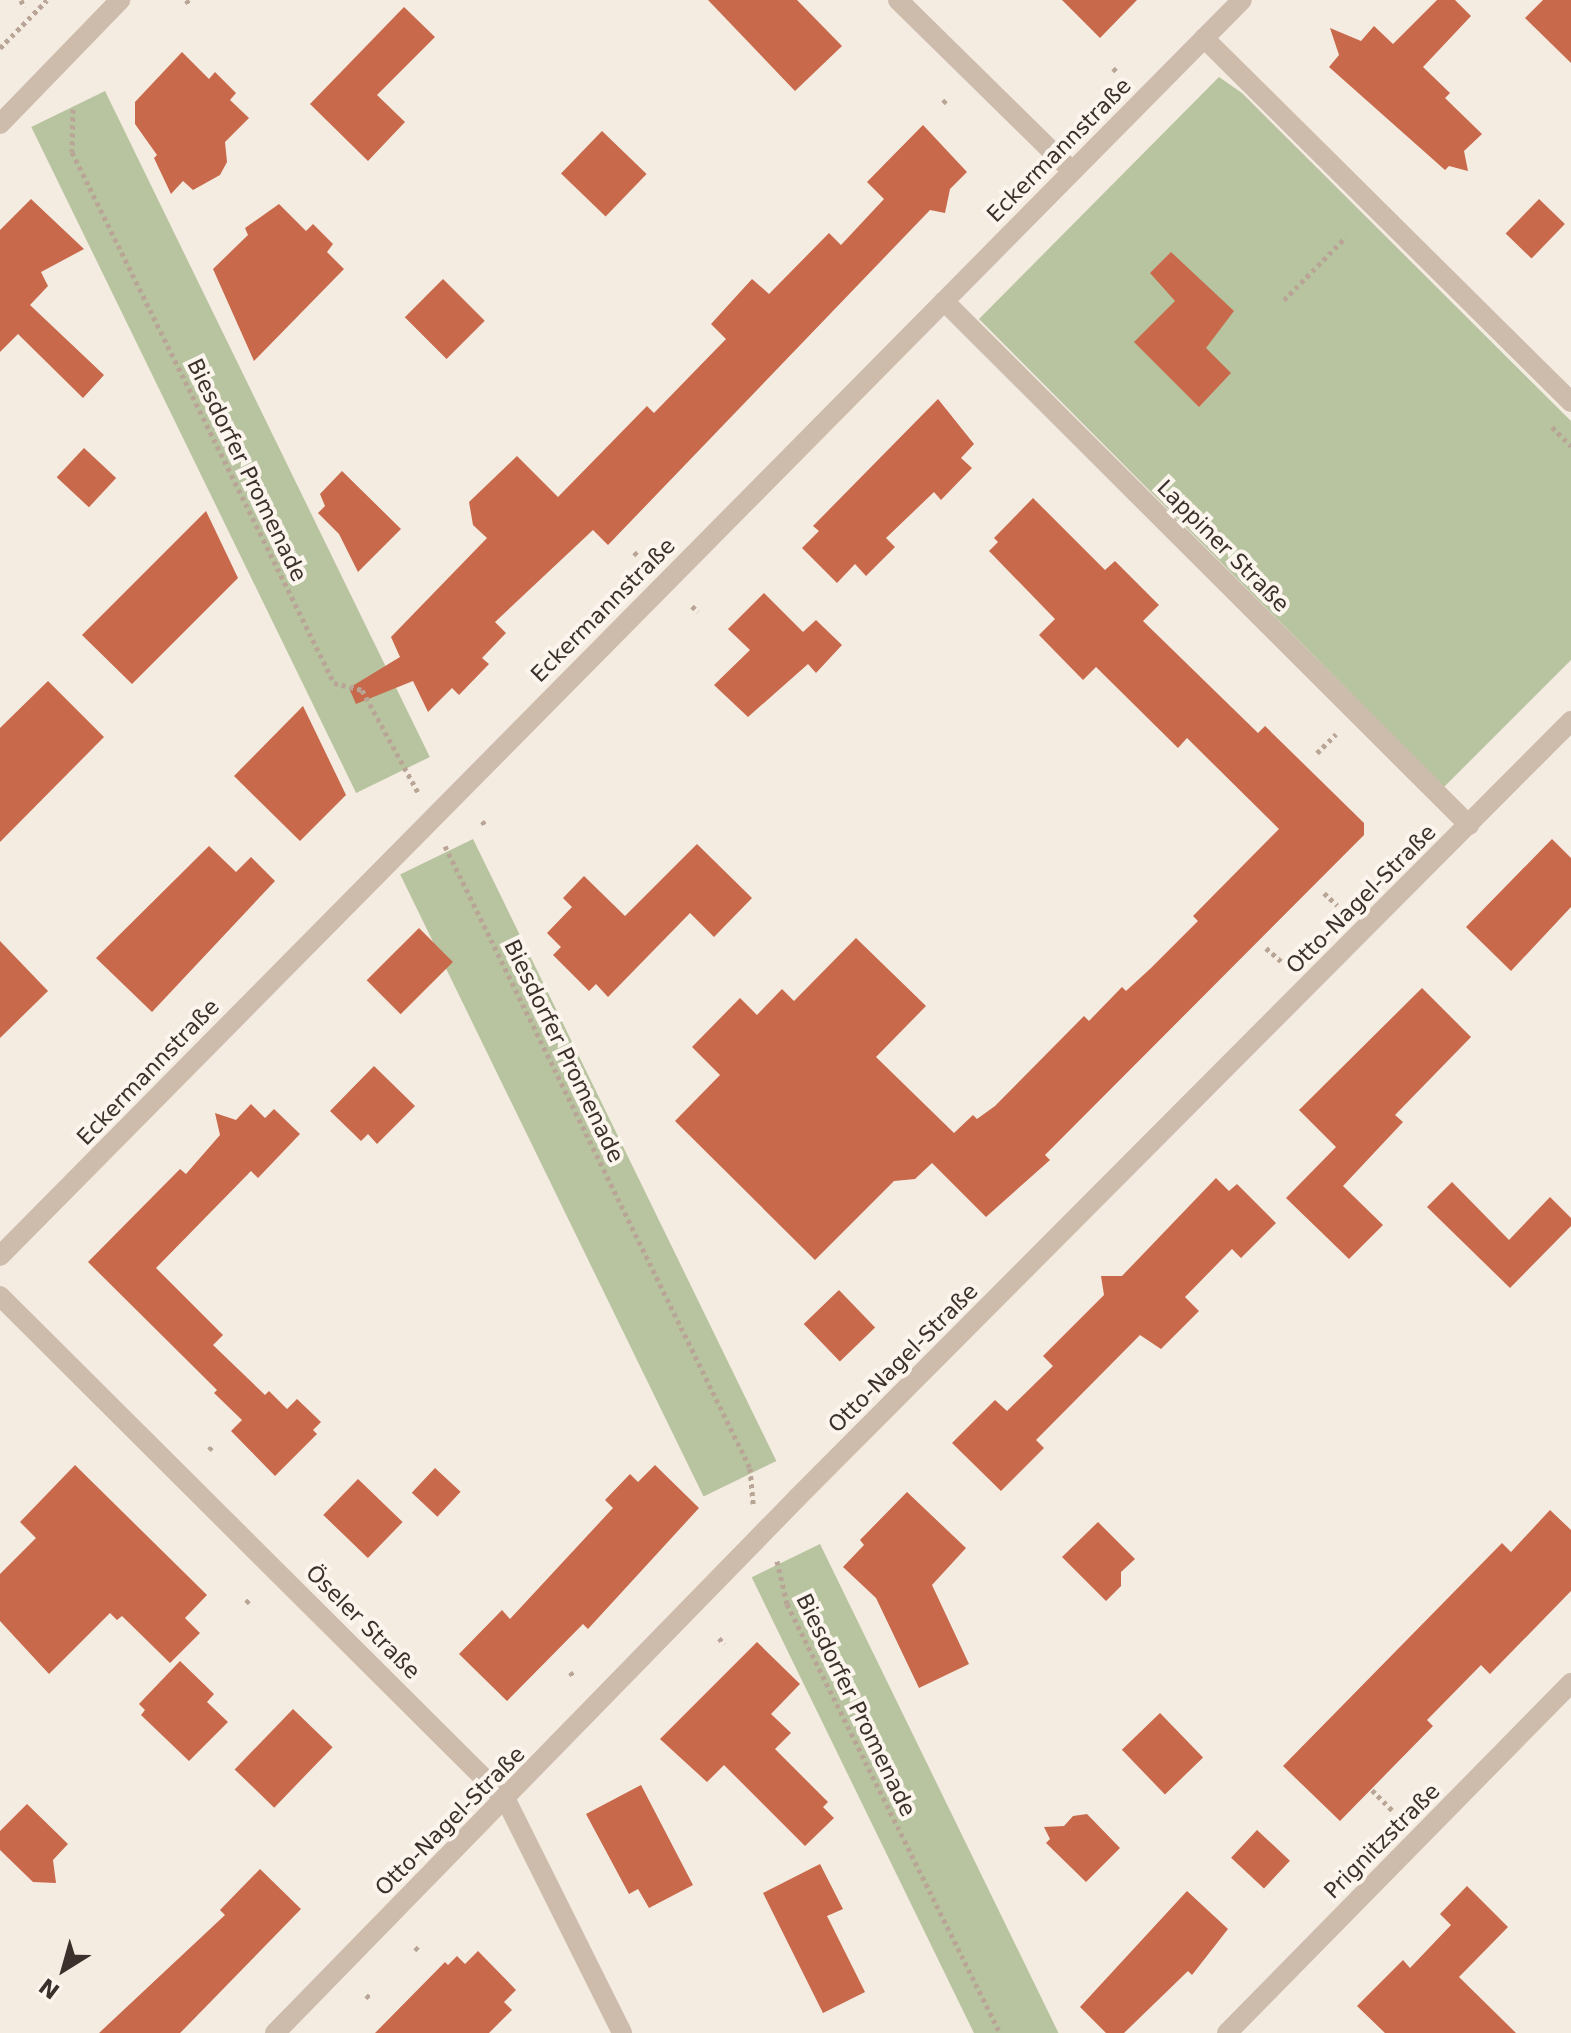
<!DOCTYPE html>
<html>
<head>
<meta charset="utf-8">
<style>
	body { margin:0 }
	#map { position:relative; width:1571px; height:2033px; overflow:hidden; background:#f4ebe1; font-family:"DejaVu Sans",sans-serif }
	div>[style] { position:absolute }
	.green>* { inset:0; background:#b8c4a0; transform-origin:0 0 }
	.building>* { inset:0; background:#c8694b; transform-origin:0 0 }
	.path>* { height:5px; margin-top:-2.5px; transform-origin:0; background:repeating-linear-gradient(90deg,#b9a596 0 4px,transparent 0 8px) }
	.minor>* { height:20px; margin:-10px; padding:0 10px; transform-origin:10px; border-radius:10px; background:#cdbbac }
	.tertiary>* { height:20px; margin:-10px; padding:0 10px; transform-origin:10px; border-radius:10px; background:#cdbbac }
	span { translate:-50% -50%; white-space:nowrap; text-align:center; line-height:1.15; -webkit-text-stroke:8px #fbf5ee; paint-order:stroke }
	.street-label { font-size:22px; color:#3b302b }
	.north { position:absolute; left:24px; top:1929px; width:80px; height:80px; -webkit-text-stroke:6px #fbf5ee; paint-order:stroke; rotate:217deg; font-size:22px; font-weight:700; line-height:32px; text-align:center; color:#3b302b }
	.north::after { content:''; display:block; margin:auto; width:28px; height:36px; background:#3b302b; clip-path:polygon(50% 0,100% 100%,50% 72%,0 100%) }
</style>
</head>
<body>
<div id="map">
	<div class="green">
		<div style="clip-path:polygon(1219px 77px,1242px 93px,1571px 421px,1571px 660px,1444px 787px,979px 319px)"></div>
		<div style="left:105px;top:91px;width:741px;height:82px;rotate:64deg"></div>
		<div style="left:473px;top:839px;width:692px;height:81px;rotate:64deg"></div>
		<div style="left:820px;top:1544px;width:546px;height:76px;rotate:64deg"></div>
	</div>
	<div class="building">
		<div style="clip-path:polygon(708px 0,797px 0,842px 46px,795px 91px)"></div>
		<div style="clip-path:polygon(1062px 0,1137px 0,1100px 38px)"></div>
		<div style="clip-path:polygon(1437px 0,1455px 0,1471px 16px,1423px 67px,1450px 93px,1445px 98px,1482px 134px,1464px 151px,1468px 171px,1449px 166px,1445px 170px,1329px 67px,1339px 55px,1330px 28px,1361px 41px,1374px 26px,1393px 44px)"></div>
		<div style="clip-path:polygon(1543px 0,1571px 0,1571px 63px,1525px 18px)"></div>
		<div style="clip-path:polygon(404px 7px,435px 37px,377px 95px,405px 122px,368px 161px,310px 104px)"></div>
		<div style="clip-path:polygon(182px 52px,209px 79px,215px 72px,236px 93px,230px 100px,249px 118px,225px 142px,227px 162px,220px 175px,193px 190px,183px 181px,171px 194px,154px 158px,157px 155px,135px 124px,135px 102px)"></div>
		<div style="clip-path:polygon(923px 125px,967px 172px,950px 189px,945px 213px,930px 210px,608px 545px,593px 530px,495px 622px,506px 633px,482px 658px,489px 664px,459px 695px,452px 688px,428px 712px,413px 681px,356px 704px,349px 688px,400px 657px,391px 637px,487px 538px,473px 525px,469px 502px,517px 456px,558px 497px,647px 406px,654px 413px,726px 339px,711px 324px,752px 279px,769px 294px,829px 233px,841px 245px,884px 199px,867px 182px)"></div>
		<div style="left:602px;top:131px;width:62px;height:59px;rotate:44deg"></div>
		<div style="clip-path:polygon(31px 199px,84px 249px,41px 272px,48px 286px,30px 305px,104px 375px,83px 398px,18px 334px,0 352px,0 230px)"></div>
		<div style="left:1539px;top:199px;width:36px;height:48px;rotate:44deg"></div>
		<div style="clip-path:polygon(279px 204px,306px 231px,313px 224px,333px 244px,327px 252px,344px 269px,254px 361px,213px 269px,248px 235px,245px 228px)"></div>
		<div style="clip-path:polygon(1171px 252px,1234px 311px,1206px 348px,1231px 373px,1199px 407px,1134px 342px,1175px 301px,1150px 273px)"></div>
		<div style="left:443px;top:279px;width:59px;height:54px;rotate:45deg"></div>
		<div style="clip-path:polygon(938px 399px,974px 444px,961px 458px,972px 468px,941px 500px,934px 492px,886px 538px,895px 547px,866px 576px,855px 564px,837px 583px,802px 548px,819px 531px,813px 526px)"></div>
		<div style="left:84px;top:448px;width:44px;height:40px;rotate:43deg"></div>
		<div style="clip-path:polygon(342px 471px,401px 529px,358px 572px,339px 534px,318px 513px,325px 506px,320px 494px)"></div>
		<div style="clip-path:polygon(1033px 498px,1105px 570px,1115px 561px,1159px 605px,1143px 621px,1258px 733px,1265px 726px,1364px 823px,1364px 835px,1045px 1155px,1050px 1160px,986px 1217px,932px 1163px,915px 1179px,894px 1181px,815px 1260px,675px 1121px,720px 1075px,692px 1047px,740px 998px,757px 1015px,782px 989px,794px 1001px,856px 938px,926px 1006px,876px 1057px,954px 1133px,973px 1115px,977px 1119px,995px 1106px,1084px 1016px,1089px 1021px,1122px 987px,1126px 991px,1151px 968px,1198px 921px,1193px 916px,1279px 829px,1187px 738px,1178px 748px,1096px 667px,1083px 680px,1039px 635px,1055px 619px,989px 551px,998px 542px,994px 538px)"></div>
		<div style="clip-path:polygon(206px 511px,238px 578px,132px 684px,82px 635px)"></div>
		<div style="clip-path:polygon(764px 593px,803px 632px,816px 620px,842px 645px,816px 673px,808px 664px,748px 717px,714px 685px,750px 650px,728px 629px)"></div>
		<div style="clip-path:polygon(48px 681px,104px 737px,0 842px,0 728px)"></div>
		<div style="clip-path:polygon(303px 706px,346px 795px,300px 841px,234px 776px)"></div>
		<div style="clip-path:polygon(1552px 839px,1571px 858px,1571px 907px,1511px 971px,1466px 927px)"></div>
		<div style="clip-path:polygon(697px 844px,752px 898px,714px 937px,690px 913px,608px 997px,596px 984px,589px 991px,553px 955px,561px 947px,547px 933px,572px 907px,563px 898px,584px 876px,625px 916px)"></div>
		<div style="clip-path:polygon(209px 846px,236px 872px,251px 857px,275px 881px,152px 1012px,96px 958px)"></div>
		<div style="left:419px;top:928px;width:48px;height:74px;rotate:45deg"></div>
		<div style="clip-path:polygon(0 941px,48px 991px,0 1038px)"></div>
		<div style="clip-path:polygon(1422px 988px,1471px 1037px,1395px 1115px,1403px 1122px,1343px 1186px,1383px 1225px,1349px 1259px,1286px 1198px,1336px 1147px,1299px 1110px)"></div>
		<div style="clip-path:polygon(374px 1066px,415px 1106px,377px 1144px,368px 1134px,361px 1141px,330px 1111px)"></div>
		<div style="clip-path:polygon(251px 1104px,265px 1118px,274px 1109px,300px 1134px,258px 1178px,251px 1171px,156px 1268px,223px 1335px,213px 1345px,265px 1395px,269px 1391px,287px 1409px,297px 1399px,321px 1422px,313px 1430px,317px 1434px,275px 1476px,231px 1431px,242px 1420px,214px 1393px,217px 1390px,88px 1262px,180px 1169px,186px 1174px,220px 1135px,215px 1113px,236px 1120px)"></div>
		<div style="clip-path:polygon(1216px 1178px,1229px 1191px,1237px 1184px,1276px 1223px,1241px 1258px,1232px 1249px,1185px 1297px,1199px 1311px,1161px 1349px,1140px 1335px,1036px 1440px,1044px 1448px,1001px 1491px,952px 1443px,995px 1400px,1007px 1411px,1053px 1366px,1043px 1356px,1104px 1295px,1101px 1276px,1122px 1276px)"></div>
		<div style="clip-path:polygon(1452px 1182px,1509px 1240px,1550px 1197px,1571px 1218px,1571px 1226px,1510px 1288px,1427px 1207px)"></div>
		<div style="left:839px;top:1290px;width:52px;height:49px;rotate:46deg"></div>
		<div style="clip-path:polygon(75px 1465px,207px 1595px,185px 1618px,200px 1633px,170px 1663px,122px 1616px,117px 1620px,110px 1613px,49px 1674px,0 1621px,0 1574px,36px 1538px,20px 1522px)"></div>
		<div style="clip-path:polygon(655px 1465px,699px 1508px,588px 1629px,583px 1624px,507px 1701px,459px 1654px,502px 1610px,510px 1619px,613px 1508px,605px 1500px,630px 1474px,638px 1482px)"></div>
		<div style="left:435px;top:1468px;width:35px;height:34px;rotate:43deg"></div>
		<div style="left:358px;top:1479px;width:62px;height:50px;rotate:44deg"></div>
		<div style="clip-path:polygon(907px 1492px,966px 1548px,932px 1585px,969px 1664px,919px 1688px,876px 1598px,843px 1567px,864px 1545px,860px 1540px)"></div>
		<div style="clip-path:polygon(1550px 1510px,1571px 1530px,1571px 1591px,1490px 1674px,1481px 1665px,1427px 1720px,1433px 1726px,1340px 1821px,1283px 1766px,1502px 1543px,1511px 1552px)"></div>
		<div style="clip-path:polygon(1098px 1522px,1135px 1559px,1121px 1572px,1121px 1586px,1106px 1601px,1062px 1557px)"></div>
		<div style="clip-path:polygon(757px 1642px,800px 1684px,771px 1714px,791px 1733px,775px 1749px,828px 1802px,823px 1807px,834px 1818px,805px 1846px,724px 1765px,707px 1782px,660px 1739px)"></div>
		<div style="clip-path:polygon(180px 1661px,214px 1694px,207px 1702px,228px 1722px,189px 1761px,141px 1715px,145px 1710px,139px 1704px)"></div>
		<div style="left:293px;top:1709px;width:55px;height:84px;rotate:44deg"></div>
		<div style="left:1160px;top:1713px;width:62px;height:53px;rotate:46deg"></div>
		<div style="clip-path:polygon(641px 1785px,693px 1885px,649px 1908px,638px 1889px,629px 1894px,586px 1814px)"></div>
		<div style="clip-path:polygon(27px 1804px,68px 1844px,53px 1860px,56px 1883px,33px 1882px,0 1850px,0 1831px)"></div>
		<div style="clip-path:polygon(1087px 1814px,1120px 1848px,1086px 1882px,1046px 1843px,1050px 1839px,1044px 1827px,1064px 1826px,1073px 1816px)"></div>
		<div style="left:1257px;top:1830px;width:45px;height:38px;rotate:43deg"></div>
		<div style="clip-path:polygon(820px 1864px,843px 1909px,827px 1916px,865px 1992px,823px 2013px,763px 1893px)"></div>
		<div style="clip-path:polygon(260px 1869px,301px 1909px,187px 2026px,180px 2033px,99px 2033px,225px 1915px,220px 1910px)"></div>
		<div style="clip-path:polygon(1467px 1886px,1508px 1927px,1459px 1977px,1516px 2033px,1385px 2033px,1357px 2006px,1403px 1960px,1410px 1968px,1451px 1925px,1440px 1914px)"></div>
		<div style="clip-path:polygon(1187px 1891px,1228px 1929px,1192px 1975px,1188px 1971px,1124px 2033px,1106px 2033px,1080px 2007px)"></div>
		<div style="clip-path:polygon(478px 1951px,516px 1990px,504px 2002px,512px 2010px,489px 2033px,375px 2033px,445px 1962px,448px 1965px,457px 1956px,465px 1964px)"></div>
	</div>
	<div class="path">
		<div style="left:21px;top:0;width:8px;rotate:67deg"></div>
		<div style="left:186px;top:0;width:6px;rotate:51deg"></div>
		<div style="left:0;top:48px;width:67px;rotate:-45.6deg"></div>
		<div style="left:1113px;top:68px;width:7px;rotate:45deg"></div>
		<div style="left:943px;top:103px;width:6px;rotate:-45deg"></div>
		<div style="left:73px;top:109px;width:43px;rotate:91.3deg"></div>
		<div style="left:72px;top:152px;width:592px;rotate:63.74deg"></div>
		<div style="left:334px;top:683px;width:29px;rotate:14deg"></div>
		<div style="left:362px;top:690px;width:119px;rotate:61.3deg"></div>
		<div style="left:1284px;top:300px;width:88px;rotate:-45.5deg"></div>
		<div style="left:1552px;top:427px;width:27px;rotate:45deg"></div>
		<div style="left:634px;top:552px;width:6px;rotate:45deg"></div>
		<div style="left:692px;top:606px;width:8px;rotate:45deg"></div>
		<div style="left:1317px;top:753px;width:27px;rotate:-45deg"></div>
		<div style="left:482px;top:821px;width:6px;rotate:51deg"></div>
		<div style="left:445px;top:846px;width:693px;rotate:63.88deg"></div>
		<div style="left:750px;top:1468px;width:36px;rotate:85deg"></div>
		<div style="left:1324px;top:893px;width:18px;rotate:43deg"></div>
		<div style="left:1266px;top:948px;width:21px;rotate:41deg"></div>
		<div style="left:209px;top:1450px;width:6px;rotate:-51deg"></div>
		<div style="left:777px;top:1561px;width:44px;rotate:76.9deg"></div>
		<div style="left:787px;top:1604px;width:479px;rotate:63.6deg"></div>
		<div style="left:246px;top:1603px;width:7px;rotate:-45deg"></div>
		<div style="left:719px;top:1638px;width:8px;rotate:50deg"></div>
		<div style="left:570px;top:1672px;width:6px;rotate:51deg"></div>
		<div style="left:1372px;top:1790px;width:30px;rotate:45deg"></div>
		<div style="left:415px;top:1947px;width:6px;rotate:45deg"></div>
		<div style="left:366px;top:1995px;width:6px;rotate:39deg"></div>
	</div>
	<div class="minor">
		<div style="left:898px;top:0;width:244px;rotate:44.5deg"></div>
		<div style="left:1204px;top:38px;width:517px;rotate:44.76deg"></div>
		<div style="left:944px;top:301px;width:742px;rotate:44.95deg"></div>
		<div style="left:0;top:1256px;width:1766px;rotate:-45.32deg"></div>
		<div style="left:0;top:1296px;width:714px;rotate:44.89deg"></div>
		<div style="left:506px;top:1800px;width:260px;rotate:63.5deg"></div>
		<div style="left:275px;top:2033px;width:747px;rotate:-45.7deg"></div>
		<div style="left:797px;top:1498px;width:1097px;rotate:-45.11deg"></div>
		<div style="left:1227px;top:2033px;width:491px;rotate:-45.5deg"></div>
	</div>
	<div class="tertiary">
		<div style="left:0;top:124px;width:173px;rotate:-45.9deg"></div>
	</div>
	<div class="street-label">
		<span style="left:1059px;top:150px;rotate:-45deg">Eckermannstraße</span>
		<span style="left:247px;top:470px;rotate:64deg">Biesdorfer Promenade</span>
		<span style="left:1223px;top:546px;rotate:45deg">Lappiner Straße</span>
		<span style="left:603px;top:610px;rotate:-45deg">Eckermannstraße</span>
		<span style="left:1361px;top:899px;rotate:-45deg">Otto-Nagel-Straße</span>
		<span style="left:564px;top:1051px;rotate:64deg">Biesdorfer Promenade</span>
		<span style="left:148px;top:1072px;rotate:-46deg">Eckermannstraße</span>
		<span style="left:903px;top:1358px;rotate:-45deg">Otto-Nagel-Straße</span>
		<span style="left:363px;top:1622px;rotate:45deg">Öseler Straße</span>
		<span style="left:856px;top:1705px;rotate:64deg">Biesdorfer Promenade</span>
		<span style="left:450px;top:1821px;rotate:-45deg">Otto-Nagel-Straße</span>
		<span style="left:1382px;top:1841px;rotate:-45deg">Prignitzstraße</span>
	</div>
	<div class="north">N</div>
</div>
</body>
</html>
